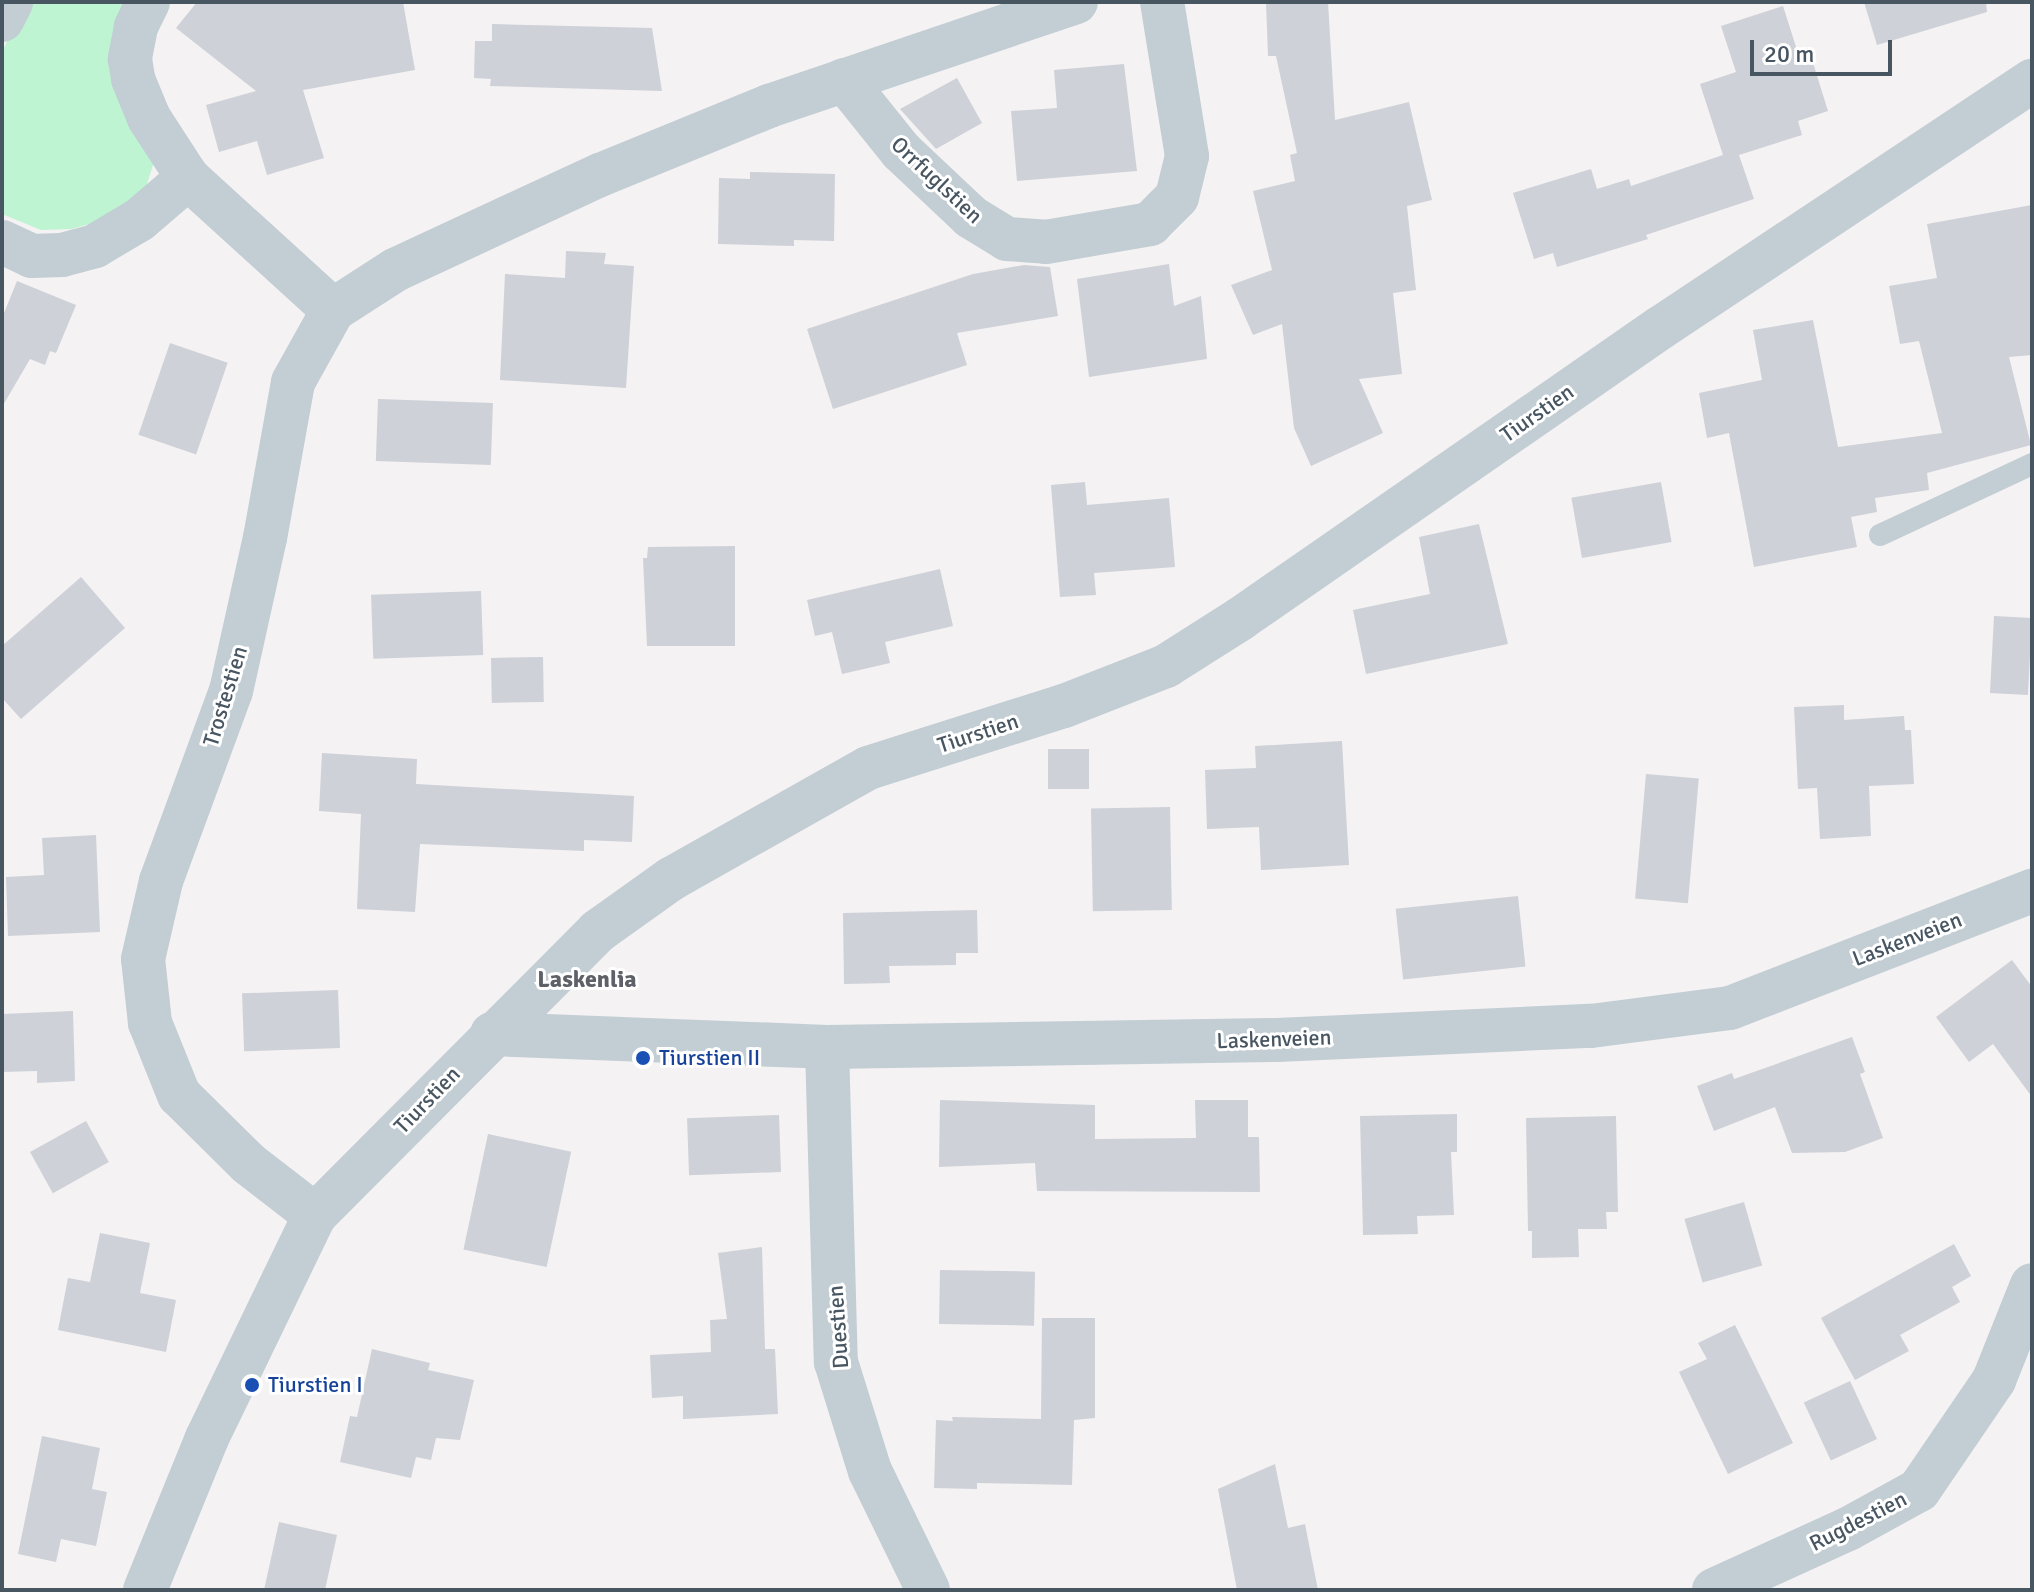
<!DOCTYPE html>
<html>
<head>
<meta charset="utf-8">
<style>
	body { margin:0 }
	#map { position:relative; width:2034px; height:1592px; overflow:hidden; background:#f4f2f2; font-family:Signika,sans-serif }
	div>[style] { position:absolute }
	.green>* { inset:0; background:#bef4d2 }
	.building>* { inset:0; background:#ced1d8; transform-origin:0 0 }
	.service>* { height:22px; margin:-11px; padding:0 11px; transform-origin:11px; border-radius:11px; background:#c2cdd4 }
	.minor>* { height:44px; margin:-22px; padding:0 22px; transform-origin:22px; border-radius:22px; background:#c2cdd4 }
	.dots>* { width:22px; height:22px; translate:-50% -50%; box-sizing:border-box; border:4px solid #fff; border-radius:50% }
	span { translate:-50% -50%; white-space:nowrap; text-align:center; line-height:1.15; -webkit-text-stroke:6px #fff; paint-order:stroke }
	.street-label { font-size:22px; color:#485662 }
	.transit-label { font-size:22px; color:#164399 }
	.left { translate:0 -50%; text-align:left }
	.neighbourhood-label { font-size:24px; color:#5e6268; font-weight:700 }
	.frame { position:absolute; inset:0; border:4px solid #485662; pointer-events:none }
	.scale { position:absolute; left:1750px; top:40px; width:142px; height:36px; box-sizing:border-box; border:4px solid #485662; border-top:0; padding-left:10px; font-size:24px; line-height:28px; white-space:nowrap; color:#485662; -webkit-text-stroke:6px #fff; paint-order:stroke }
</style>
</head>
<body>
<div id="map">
	<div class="green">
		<div style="clip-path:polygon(26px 2px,128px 2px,154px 162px,146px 187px,103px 220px,72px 229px,41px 230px,2px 214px,2px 52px)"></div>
	</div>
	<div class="building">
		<div style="clip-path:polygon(197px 2px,403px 2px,415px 70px,303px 90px,324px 158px,267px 175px,257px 141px,219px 152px,206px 105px,256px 91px,176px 28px)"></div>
		<div style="clip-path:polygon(1266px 2px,1328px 2px,1335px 120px,1409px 102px,1432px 200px,1407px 206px,1416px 290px,1393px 293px,1402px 374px,1359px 379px,1383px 433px,1311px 466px,1294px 428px,1282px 324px,1253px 335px,1231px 285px,1272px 270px,1253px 191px,1295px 181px,1290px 155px,1297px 153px,1276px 56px,1268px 56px)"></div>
		<div style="clip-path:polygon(1864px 2px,1986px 2px,1987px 12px,1877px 45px)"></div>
		<div style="clip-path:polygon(1783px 6px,1798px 53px,1809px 50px,1828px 111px,1798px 121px,1802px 135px,1739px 155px,1754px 199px,1646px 235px,1648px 239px,1557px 267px,1553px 253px,1534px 259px,1513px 193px,1591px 169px,1597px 189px,1629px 179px,1631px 186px,1723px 155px,1700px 84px,1736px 72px,1721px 26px)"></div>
		<div style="clip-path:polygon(492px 24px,652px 28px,662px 91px,490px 86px,491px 79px,474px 78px,475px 41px,492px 41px)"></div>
		<div style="clip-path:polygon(1124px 64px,1137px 171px,1017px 181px,1011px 111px,1057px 108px,1054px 70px)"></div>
		<div style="clip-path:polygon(957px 78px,982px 123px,936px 149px,900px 109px)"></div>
		<div style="clip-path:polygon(750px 172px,835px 174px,834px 241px,794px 240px,794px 246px,718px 244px,719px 178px,750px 179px)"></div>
		<div style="clip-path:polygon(2032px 205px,2032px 355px,2009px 357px,2031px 445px,1927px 473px,1929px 490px,1875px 498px,1877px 512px,1851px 517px,1857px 547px,1754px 567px,1729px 433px,1707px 438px,1699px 393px,1762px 380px,1753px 330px,1813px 320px,1838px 447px,1942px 433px,1919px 341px,1900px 344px,1889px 286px,1937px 278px,1927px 224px)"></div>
		<div style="clip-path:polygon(566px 251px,606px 253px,604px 264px,634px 266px,626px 388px,500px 380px,505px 274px,565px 278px)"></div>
		<div style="clip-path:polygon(1169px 264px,1174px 306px,1201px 296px,1207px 359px,1089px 377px,1077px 279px)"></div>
		<div style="clip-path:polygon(1024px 265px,1050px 267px,1058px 316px,957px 333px,967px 365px,833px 409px,807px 329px,973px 274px)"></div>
		<div style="clip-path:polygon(17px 281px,76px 305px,56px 353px,50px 351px,45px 365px,30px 359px,2px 407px,2px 318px)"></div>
		<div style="left:170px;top:343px;width:61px;height:97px;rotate:19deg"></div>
		<div style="left:378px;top:399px;width:115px;height:62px;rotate:2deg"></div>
		<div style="clip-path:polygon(1085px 482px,1087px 505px,1169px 498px,1175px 567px,1094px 573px,1096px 595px,1060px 597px,1051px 485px)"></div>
		<div style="left:1661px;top:482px;width:61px;height:91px;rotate:80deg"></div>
		<div style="clip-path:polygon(1479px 524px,1508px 644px,1366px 674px,1353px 610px,1430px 594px,1419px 537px)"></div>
		<div style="clip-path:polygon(735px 546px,735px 646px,647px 646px,643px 558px,647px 558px,648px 547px)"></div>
		<div style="clip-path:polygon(940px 569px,953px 626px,885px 642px,890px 663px,842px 674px,832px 632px,815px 636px,807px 600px)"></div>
		<div style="clip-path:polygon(81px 577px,125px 628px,21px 719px,2px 698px,2px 646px)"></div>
		<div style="left:481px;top:591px;width:64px;height:110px;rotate:88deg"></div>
		<div style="left:1994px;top:616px;width:38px;height:77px;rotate:3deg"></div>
		<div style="left:543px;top:657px;width:45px;height:52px;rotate:89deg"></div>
		<div style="clip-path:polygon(1844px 705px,1844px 720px,1904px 716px,1905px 730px,1911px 730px,1914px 784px,1869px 786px,1871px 836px,1820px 839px,1817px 788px,1798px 789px,1794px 707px)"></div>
		<div style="clip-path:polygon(1342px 741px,1349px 865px,1261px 870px,1259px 827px,1207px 829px,1205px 770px,1256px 768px,1255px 746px)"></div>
		<div style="left:1048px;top:749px;width:41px;height:40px"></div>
		<div style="clip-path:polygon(322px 753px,417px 759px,416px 784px,634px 796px,632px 842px,584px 840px,584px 851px,420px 844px,415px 912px,357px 909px,361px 814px,319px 811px)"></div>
		<div style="left:1646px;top:774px;width:53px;height:125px;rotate:5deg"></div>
		<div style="left:1170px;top:807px;width:103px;height:79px;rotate:89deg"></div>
		<div style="clip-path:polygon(96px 835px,100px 932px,8px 936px,6px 877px,44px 875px,42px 838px)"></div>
		<div style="left:1518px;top:896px;width:71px;height:123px;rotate:84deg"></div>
		<div style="clip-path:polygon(977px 910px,978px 953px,956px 953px,956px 965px,889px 966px,890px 983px,844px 984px,843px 913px)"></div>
		<div style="clip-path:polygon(2012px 960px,2032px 987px,2032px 1097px,1993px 1044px,1969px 1062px,1936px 1017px)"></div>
		<div style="left:338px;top:990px;width:58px;height:96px;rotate:88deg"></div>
		<div style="clip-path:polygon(73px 1011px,75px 1081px,37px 1083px,37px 1071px,2px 1072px,2px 1014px)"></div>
		<div style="clip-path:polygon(1852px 1037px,1865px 1072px,1860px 1074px,1883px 1138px,1845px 1152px,1792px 1153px,1775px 1107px,1714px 1131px,1697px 1086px,1732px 1073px,1734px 1079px)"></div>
		<div style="clip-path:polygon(940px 1100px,1095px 1105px,1095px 1139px,1196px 1138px,1195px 1100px,1248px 1100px,1248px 1137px,1259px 1137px,1260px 1192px,1037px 1191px,1035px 1163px,939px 1167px)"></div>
		<div style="clip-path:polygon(1457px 1114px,1457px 1152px,1451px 1152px,1454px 1215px,1417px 1216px,1418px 1234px,1363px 1235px,1360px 1116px)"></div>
		<div style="left:779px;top:1115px;width:57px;height:92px;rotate:88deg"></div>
		<div style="clip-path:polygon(1616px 1116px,1618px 1212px,1606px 1212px,1607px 1229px,1578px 1229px,1579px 1257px,1532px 1258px,1532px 1231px,1528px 1231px,1526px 1118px)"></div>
		<div style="left:86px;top:1121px;width:47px;height:64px;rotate:61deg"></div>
		<div style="left:488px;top:1134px;width:85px;height:118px;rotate:12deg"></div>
		<div style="left:1744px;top:1202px;width:66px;height:62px;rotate:74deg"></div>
		<div style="clip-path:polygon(100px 1233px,150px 1243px,140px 1293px,176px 1300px,166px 1352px,58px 1330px,68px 1278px,90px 1282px)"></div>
		<div style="clip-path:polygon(1954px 1244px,1971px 1276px,1952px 1287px,1960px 1302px,1900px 1335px,1909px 1351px,1855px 1380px,1821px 1318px)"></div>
		<div style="clip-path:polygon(762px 1247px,765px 1349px,775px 1349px,778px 1414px,683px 1419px,683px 1396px,652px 1398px,650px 1355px,711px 1352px,710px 1320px,727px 1319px,718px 1253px)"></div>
		<div style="left:940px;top:1270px;width:95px;height:54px;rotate:1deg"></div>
		<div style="clip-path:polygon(1042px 1318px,1095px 1318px,1095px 1418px,1074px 1420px,1072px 1485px,977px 1483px,977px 1489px,934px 1488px,936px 1420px,953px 1421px,952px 1417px,1041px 1419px)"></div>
		<div style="clip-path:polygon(1735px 1325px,1793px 1443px,1728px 1474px,1679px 1372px,1707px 1359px,1698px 1343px)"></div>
		<div style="clip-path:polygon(372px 1349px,430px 1363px,428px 1370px,474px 1380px,460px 1440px,436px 1438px,431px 1460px,416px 1457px,411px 1478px,340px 1462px,350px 1416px,357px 1417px)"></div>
		<div style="left:1850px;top:1381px;width:64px;height:51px;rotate:65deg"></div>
		<div style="clip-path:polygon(42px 1436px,100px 1448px,92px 1489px,107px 1492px,96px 1546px,61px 1539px,56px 1562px,18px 1554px)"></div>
		<div style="clip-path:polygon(1275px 1464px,1288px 1528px,1305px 1524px,1318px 1590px,1237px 1590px,1218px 1489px)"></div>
		<div style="clip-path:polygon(279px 1522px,337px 1535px,325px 1590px,264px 1590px)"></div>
	</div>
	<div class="service">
		<div style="left:1880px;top:535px;width:168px;rotate:-25deg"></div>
	</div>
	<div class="minor">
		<div style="left:148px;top:2px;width:28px;rotate:116deg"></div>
		<div style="left:136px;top:27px;width:33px;rotate:101deg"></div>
		<div style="left:130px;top:59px;width:20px;rotate:81deg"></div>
		<div style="left:133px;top:79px;width:42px;rotate:67.7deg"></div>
		<div style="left:149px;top:118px;width:72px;rotate:57deg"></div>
		<div style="left:188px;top:178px;width:196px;rotate:42.3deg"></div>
		<div style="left:2px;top:20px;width:20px;rotate:-63deg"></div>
		<div style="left:844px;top:80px;width:91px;rotate:51.2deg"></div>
		<div style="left:901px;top:151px;width:96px;rotate:43.3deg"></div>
		<div style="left:971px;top:217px;width:42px;rotate:31.4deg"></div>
		<div style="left:1007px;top:239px;width:39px;rotate:4deg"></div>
		<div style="left:1046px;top:242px;width:106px;rotate:-9.8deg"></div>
		<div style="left:1150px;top:224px;width:38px;rotate:-45deg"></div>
		<div style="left:1177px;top:197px;width:42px;rotate:-76.3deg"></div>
		<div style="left:1187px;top:156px;width:156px;rotate:-99.2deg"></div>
		<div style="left:2px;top:242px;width:33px;rotate:25deg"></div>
		<div style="left:32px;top:256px;width:30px;rotate:-2deg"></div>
		<div style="left:62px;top:255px;width:34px;rotate:-15deg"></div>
		<div style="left:95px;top:246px;width:51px;rotate:-30.6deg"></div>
		<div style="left:139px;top:220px;width:65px;rotate:-40.6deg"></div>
		<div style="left:492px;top:1034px;width:335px;rotate:2.2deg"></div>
		<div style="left:827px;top:1047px;width:450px;rotate:-0.9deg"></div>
		<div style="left:1277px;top:1040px;width:314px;rotate:-2.6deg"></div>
		<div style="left:1591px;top:1026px;width:140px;rotate:-7.4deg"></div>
		<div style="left:1730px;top:1008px;width:324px;rotate:-21.2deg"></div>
		<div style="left:827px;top:1047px;width:315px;rotate:88.4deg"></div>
		<div style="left:836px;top:1362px;width:114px;rotate:72.7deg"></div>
		<div style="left:870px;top:1471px;width:132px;rotate:64deg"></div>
		<div style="left:315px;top:1215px;width:83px;rotate:-142.3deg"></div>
		<div style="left:249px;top:1164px;width:98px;rotate:-135.4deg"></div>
		<div style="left:179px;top:1095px;width:78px;rotate:-111.9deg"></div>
		<div style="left:150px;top:1023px;width:64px;rotate:-96.2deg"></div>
		<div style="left:143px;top:959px;width:80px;rotate:-77deg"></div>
		<div style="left:161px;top:881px;width:202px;rotate:-69.8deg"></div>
		<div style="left:231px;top:691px;width:157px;rotate:-77.5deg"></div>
		<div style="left:265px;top:538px;width:158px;rotate:-79.8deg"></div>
		<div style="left:293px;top:382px;width:82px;rotate:-60.9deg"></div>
		<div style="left:333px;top:310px;width:74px;rotate:-32.8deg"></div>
		<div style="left:395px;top:270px;width:226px;rotate:-24.9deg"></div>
		<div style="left:600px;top:175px;width:183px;rotate:-22.2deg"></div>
		<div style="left:769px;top:106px;width:324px;rotate:-18.7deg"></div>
		<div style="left:145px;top:1590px;width:164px;rotate:-67.8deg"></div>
		<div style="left:207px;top:1438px;width:248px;rotate:-64.2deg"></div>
		<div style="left:315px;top:1215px;width:401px;rotate:-45.1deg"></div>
		<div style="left:598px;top:931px;width:90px;rotate:-35.5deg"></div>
		<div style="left:671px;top:879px;width:226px;rotate:-29.4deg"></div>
		<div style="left:868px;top:768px;width:206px;rotate:-17.6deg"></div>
		<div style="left:1064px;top:706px;width:110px;rotate:-21.4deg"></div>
		<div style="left:1166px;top:666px;width:88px;rotate:-32.4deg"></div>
		<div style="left:1240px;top:619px;width:511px;rotate:-34.72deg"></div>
		<div style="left:1660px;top:328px;width:447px;rotate:-33.6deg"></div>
		<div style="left:1714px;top:1590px;width:147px;rotate:-24.5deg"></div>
		<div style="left:1848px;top:1529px;width:81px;rotate:-28.8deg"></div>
		<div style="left:1919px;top:1490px;width:133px;rotate:-55.7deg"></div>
		<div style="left:1994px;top:1380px;width:102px;rotate:-68.2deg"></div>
	</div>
	<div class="dots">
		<div style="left:643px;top:1058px;background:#1a4fb4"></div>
		<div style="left:252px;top:1385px;background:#1a4fb4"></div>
	</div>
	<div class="street-label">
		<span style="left:937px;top:180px;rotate:43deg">Orrfuglstien</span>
		<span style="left:1537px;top:413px;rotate:-35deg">Tiurstien</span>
		<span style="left:225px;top:696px;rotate:-73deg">Trostestien</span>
		<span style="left:978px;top:733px;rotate:-18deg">Tiurstien</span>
		<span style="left:1907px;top:939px;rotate:-21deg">Laskenveien</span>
		<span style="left:1274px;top:1039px;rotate:-2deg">Laskenveien</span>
		<span style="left:427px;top:1100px;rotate:-46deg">Tiurstien</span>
		<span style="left:838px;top:1327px;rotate:-94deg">Duestien</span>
		<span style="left:1858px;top:1521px;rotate:-27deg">Rugdestien</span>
	</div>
	<div class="transit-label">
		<span class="left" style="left:659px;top:1058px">Tiurstien II</span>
		<span class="left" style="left:268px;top:1385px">Tiurstien I</span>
	</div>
	<div class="neighbourhood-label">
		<span style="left:587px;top:980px">Laskenlia</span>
	</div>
	<div class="frame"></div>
	<div class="scale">20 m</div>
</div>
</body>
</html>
